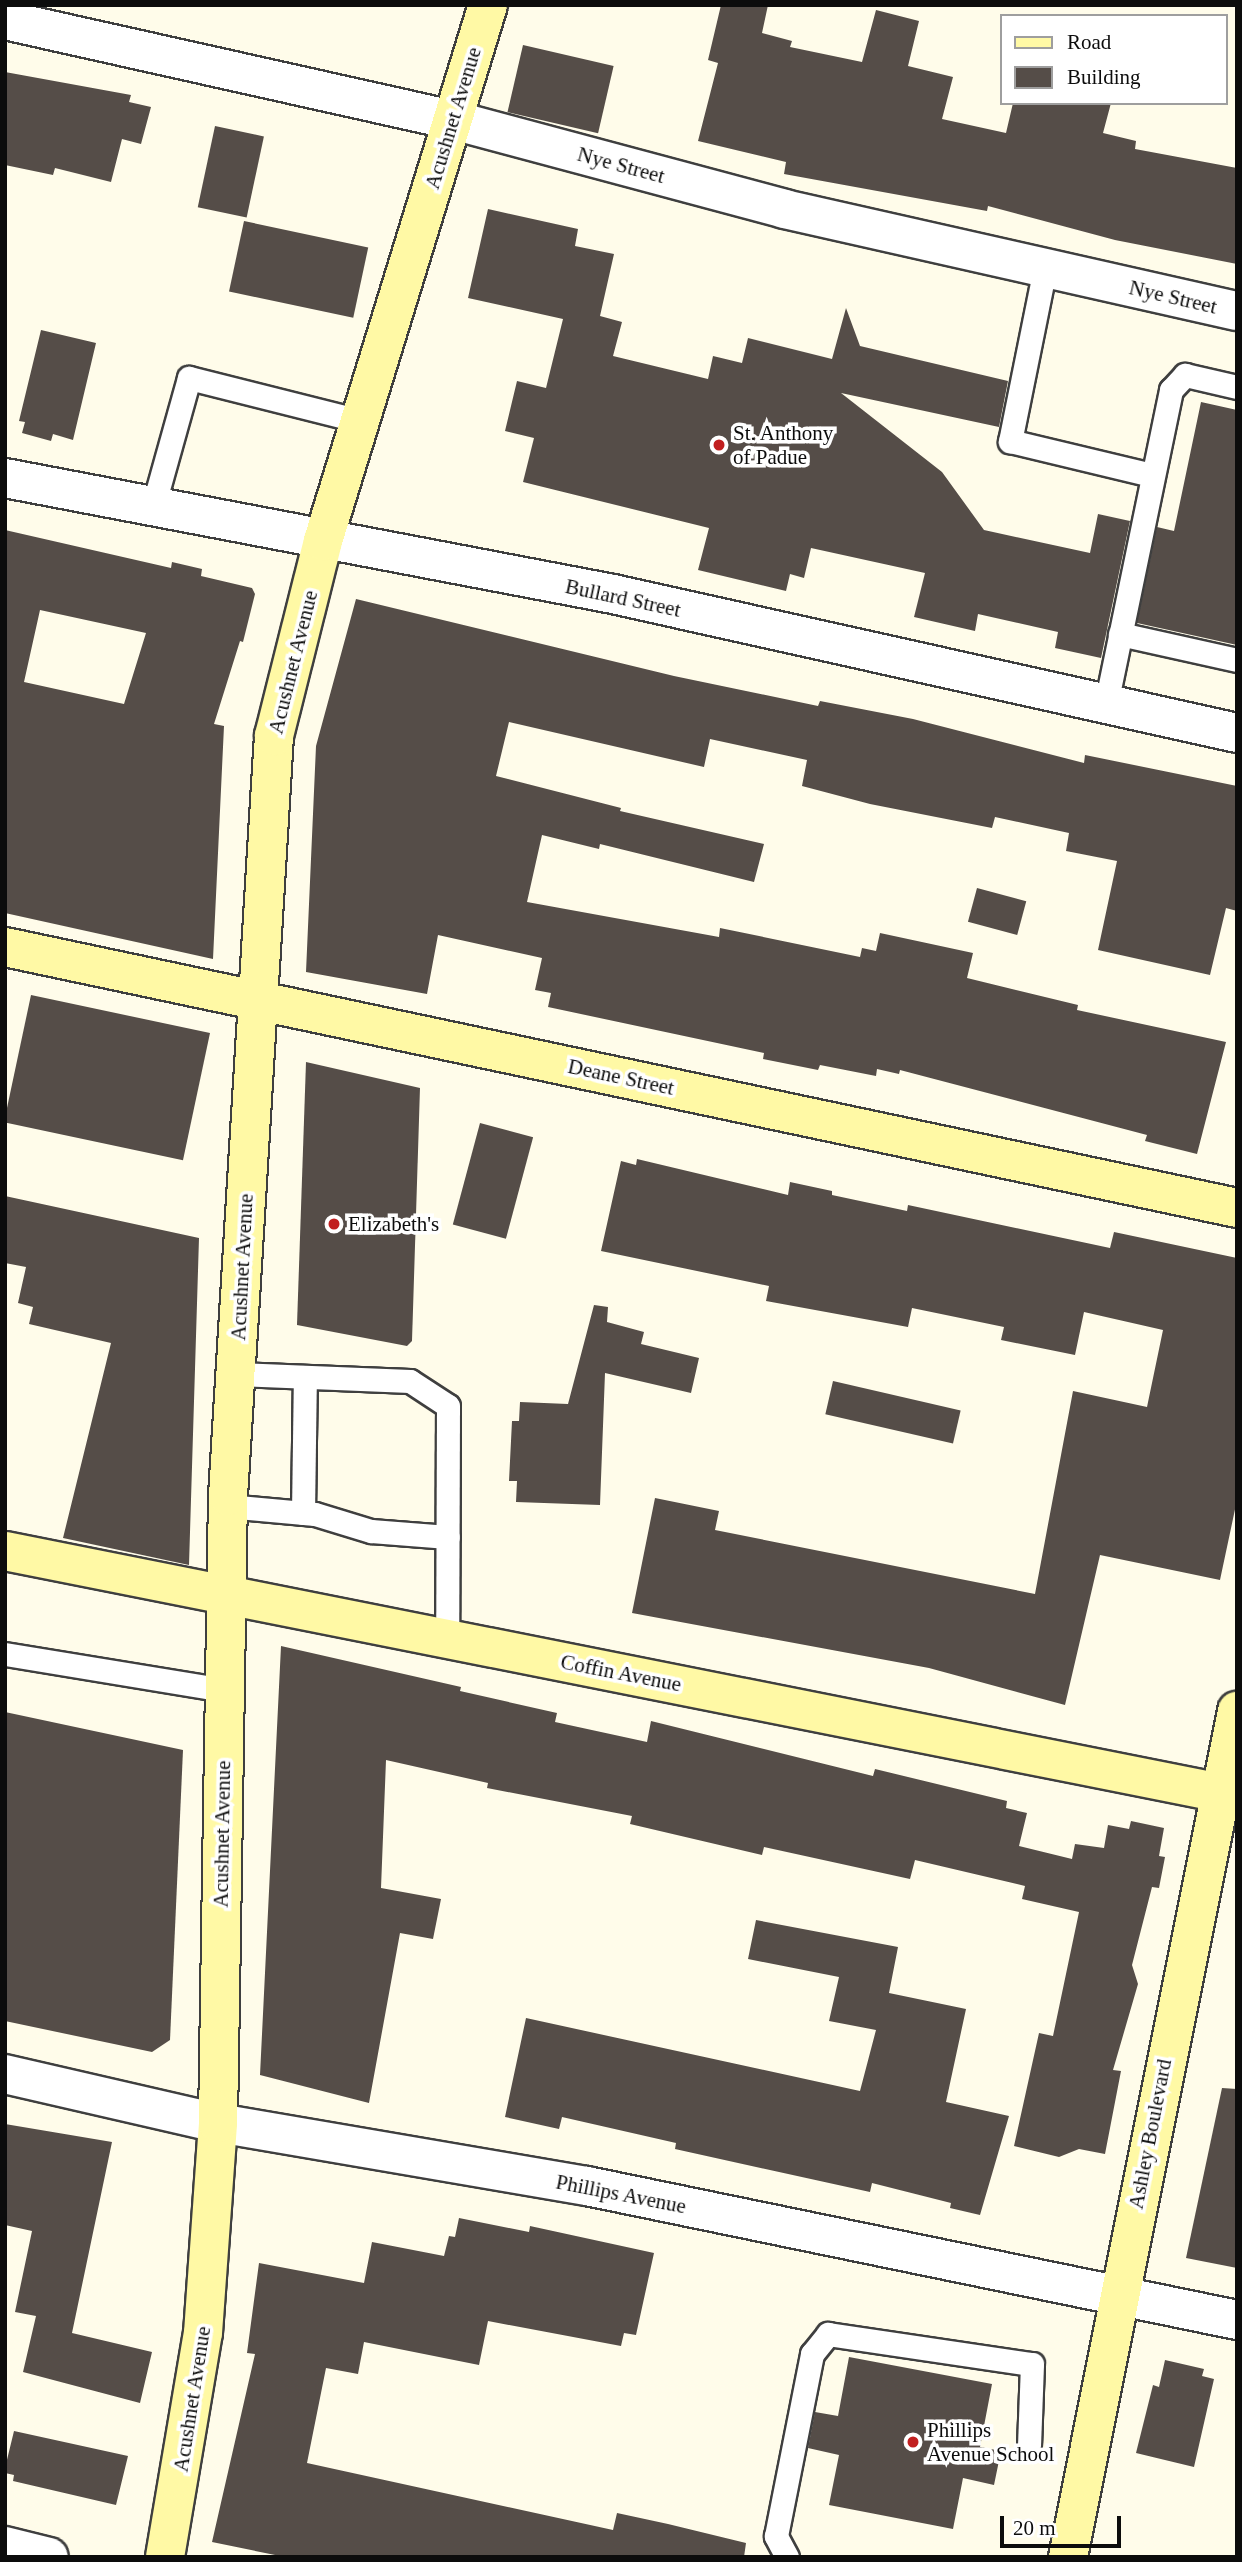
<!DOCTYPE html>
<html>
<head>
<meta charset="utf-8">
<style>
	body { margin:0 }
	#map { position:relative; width:1242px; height:2562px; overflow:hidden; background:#fffcea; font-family:Georgia,serif }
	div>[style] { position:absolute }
	.building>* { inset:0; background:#554d48; transform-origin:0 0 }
	.roads { filter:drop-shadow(2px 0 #3f3f3f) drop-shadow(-2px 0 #3f3f3f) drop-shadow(0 2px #3f3f3f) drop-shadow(0 -2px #3f3f3f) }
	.lane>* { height:23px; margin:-11.5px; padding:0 11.5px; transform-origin:11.5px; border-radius:11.5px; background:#fff }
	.street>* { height:38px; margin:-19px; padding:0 19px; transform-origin:19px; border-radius:19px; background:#fff }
	.secondary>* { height:38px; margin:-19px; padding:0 19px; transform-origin:19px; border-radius:19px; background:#fff9a5 }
	.dots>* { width:19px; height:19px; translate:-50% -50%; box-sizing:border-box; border:4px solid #fff; border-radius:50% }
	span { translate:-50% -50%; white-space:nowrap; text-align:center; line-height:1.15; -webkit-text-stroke:7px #fff; paint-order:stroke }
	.street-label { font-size:21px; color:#0c0c0c }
	.poi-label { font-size:21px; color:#0c0c0c }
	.left { translate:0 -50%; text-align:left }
	.frame { position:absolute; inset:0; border:7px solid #0c0c0c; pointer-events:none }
	.legend { position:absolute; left:1000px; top:14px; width:228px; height:91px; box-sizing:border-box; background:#fff; border:2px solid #9e9e9e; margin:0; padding:9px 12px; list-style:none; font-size:21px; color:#0c0c0c }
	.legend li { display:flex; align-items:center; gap:14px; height:35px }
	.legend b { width:35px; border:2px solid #9e9e9e }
	.scale { position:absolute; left:1000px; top:2516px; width:121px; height:32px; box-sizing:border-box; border:4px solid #0c0c0c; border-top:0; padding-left:9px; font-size:21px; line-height:24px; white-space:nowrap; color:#0c0c0c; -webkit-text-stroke:5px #fff; paint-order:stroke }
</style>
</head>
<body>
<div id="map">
	<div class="building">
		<div style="clip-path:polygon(721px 5px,768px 5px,762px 33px,792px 41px,790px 47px,862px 62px,876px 10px,919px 21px,908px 66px,953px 77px,942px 119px,1006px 133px,1013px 103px,1111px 103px,1103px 133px,1136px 141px,1135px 149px,1237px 168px,1237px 264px,1115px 240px,988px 206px,987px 211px,784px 174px,786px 162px,698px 141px,718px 63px,708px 60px)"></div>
		<div style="left:523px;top:45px;width:93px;height:69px;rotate:13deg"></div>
		<div style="clip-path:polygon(5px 72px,131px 95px,129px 102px,151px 107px,141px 144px,122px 139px,111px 182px,55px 168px,53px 175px,5px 165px)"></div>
		<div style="left:215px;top:126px;width:50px;height:83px;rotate:12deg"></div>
		<div style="clip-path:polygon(488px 209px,578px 229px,575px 246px,614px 254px,600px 316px,622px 322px,613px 356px,708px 379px,713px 356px,742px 363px,748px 338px,832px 359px,846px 308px,860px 346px,1008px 381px,999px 427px,841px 393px,942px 472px,984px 530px,1090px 553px,1098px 514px,1130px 521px,1101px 658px,1055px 648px,1058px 632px,978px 614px,975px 631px,914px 617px,925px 573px,811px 548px,804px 578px,790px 574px,786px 591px,698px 570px,709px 528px,523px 482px,534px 438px,505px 431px,517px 381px,546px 388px,563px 319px,468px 298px)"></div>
		<div style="left:244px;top:221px;width:127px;height:72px;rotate:12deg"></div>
		<div style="clip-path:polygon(41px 330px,96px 343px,73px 440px,53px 434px,51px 441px,22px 433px,25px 422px,19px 421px)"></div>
		<div style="clip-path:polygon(1201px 402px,1237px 410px,1237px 645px,1137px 623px,1157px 527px,1174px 531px)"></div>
		<div style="clip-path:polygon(evenodd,5px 530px,171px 568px,172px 562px,202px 569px,201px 576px,252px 588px,255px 594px,243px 642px,240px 641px,214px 724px,224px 726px,213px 959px,5px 913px,5px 530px,40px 610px,146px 633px,124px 704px,24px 682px,40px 610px)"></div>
		<div style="clip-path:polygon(356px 599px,674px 676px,818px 706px,820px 701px,913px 719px,1084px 763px,1085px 755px,1237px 786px,1237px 911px,1226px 908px,1210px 975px,1098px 950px,1117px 861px,1066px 851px,1069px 833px,995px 817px,992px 828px,870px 804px,802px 786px,807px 760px,710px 739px,704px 767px,509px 722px,496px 776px,621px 808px,620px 811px,764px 844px,754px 882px,600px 844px,599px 849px,542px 835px,527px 902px,719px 937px,720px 928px,860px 957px,862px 948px,876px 951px,880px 933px,973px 953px,967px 978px,1078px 1005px,1077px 1010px,1226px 1042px,1197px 1154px,1145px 1141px,1147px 1135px,900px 1070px,899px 1074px,877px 1069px,876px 1076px,820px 1065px,818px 1070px,763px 1059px,764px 1053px,548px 1007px,551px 993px,535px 990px,542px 958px,438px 935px,427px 994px,306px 972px,316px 746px)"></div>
		<div style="left:977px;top:888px;width:51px;height:35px;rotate:15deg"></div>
		<div style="left:31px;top:995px;width:183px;height:130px;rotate:12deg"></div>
		<div style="clip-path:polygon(306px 1062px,420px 1088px,412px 1341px,407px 1346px,297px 1325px)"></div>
		<div style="left:480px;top:1123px;width:55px;height:105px;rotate:15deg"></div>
		<div style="clip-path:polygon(637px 1159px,788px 1195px,790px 1182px,832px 1191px,832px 1195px,907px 1211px,908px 1205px,1110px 1248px,1114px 1232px,1237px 1258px,1237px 1500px,1220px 1580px,1100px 1555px,1065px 1705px,929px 1668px,632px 1613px,655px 1498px,719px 1511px,715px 1530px,1035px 1594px,1073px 1391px,1147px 1407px,1163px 1330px,1084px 1312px,1075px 1355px,1001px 1340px,1004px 1327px,912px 1308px,908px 1327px,766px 1301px,769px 1286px,601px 1251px,621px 1161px,636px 1165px)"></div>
		<div style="clip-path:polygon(5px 1196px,199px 1238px,189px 1565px,63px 1538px,111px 1343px,29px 1324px,33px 1307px,18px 1303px,26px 1267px,5px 1263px)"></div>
		<div style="clip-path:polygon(594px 1305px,608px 1307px,607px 1322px,644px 1332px,641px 1344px,699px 1358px,691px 1393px,605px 1373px,600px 1505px,516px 1502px,517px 1481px,509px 1481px,512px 1421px,519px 1421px,520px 1402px,568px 1404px)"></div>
		<div style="left:833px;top:1381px;width:131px;height:34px;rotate:13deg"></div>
		<div style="clip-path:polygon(281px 1646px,461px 1687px,460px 1691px,557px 1713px,555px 1722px,647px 1742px,651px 1721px,873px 1776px,875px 1769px,1007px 1801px,1006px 1808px,1027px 1813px,1019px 1846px,1072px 1859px,1075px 1844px,1104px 1848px,1108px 1825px,1129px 1829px,1131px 1821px,1164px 1828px,1159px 1856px,1165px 1857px,1159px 1888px,1152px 1887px,1132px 1965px,1138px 1984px,1113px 2070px,1121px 2071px,1105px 2154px,1079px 2149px,1059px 2157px,1014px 2146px,1039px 2033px,1053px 2036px,1079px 1912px,1022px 1899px,1025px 1886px,915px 1860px,910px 1879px,764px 1847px,762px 1855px,630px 1824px,632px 1816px,487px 1788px,488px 1783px,386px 1760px,381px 1888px,441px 1899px,433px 1939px,400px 1933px,369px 2103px,260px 2075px)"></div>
		<div style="clip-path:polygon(5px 1712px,183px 1750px,170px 2040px,152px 2052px,5px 2021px)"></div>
		<div style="clip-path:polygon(756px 1920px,898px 1947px,889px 1993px,966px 2009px,946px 2102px,1009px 2116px,980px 2215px,950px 2208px,951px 2203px,872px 2183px,870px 2192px,675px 2149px,676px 2143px,562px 2117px,559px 2129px,505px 2117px,526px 2018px,860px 2091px,876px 2030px,829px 2021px,839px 1977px,748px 1959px)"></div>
		<div style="clip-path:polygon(1222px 2088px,1237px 2089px,1237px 2268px,1186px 2258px)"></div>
		<div style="clip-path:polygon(5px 2124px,112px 2142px,72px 2333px,152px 2352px,140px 2403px,23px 2372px,36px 2316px,15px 2312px,32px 2231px,5px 2225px)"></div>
		<div style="clip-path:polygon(459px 2218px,529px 2232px,530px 2226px,654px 2253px,636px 2335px,624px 2333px,621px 2346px,488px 2321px,479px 2365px,364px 2342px,358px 2374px,326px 2368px,307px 2463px,613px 2530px,617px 2513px,668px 2524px,746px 2543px,744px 2557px,285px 2557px,212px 2542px,255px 2354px,247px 2353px,259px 2263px,364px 2283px,372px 2242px,444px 2256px,449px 2236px,455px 2237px)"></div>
		<div style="clip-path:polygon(849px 2357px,992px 2384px,980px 2447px,1001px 2451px,994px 2485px,963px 2478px,953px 2529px,829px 2505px,839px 2455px,808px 2448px,815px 2412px,838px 2416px)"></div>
		<div style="clip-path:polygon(1165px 2360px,1204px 2369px,1202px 2376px,1214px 2379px,1194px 2467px,1136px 2453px,1153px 2385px,1159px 2387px)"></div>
		<div style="clip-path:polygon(14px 2431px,128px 2456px,116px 2505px,13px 2481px,14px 2475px,5px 2473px,5px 2468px)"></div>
	</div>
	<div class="roads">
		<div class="lane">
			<div style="left:1045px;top:268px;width:177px;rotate:101.4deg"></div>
			<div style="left:1010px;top:441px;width:146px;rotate:13.5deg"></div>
			<div style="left:153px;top:507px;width:134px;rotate:-74.4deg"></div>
			<div style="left:189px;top:378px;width:176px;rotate:14.1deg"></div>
			<div style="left:1120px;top:634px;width:120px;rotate:12.5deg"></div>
			<div style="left:1106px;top:704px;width:321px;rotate:-78.3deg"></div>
			<div style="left:1171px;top:390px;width:21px;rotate:-47deg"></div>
			<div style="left:1185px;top:375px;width:53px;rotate:13deg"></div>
			<div style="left:237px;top:1374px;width:173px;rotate:2.3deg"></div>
			<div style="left:410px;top:1381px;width:45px;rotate:33.3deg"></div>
			<div style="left:448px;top:1406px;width:232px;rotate:90.2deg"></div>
			<div style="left:227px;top:1506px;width:88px;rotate:5.2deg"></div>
			<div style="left:315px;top:1514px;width:59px;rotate:16.9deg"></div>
			<div style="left:371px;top:1531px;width:77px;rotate:4.5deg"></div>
			<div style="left:303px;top:1513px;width:136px;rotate:-89.2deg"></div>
			<div style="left:5px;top:1654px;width:223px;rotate:9.3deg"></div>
			<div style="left:787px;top:2557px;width:24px;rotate:-118deg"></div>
			<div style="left:776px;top:2536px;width:186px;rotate:-78.8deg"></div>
			<div style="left:812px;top:2354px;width:26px;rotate:-51deg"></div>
			<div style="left:828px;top:2334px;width:206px;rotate:8.4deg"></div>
			<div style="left:1032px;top:2364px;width:81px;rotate:92.1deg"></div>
		</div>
		<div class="street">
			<div style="left:5px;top:20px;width:459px;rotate:12.6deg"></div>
			<div style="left:453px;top:120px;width:343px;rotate:15deg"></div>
			<div style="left:784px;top:209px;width:464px;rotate:12.7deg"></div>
			<div style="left:5px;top:478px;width:619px;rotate:10.8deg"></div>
			<div style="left:613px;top:594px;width:639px;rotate:12.56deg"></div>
			<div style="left:5px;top:2074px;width:219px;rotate:13deg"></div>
			<div style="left:218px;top:2123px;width:374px;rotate:9.7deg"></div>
			<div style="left:587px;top:2186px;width:664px;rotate:11.65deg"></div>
			<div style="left:5px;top:2546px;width:45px;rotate:14deg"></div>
		</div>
		<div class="secondary">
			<div style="left:5px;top:947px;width:1259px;rotate:11.96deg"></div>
			<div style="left:5px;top:1551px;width:1256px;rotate:11.25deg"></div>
			<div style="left:165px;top:2557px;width:227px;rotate:-80.4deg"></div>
			<div style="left:203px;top:2333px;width:211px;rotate:-85.9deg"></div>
			<div style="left:218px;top:2123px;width:627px;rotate:-89.09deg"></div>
			<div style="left:228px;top:1496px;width:761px;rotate:-86.54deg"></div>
			<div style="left:274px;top:736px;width:201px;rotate:-75.9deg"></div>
			<div style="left:323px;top:541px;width:561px;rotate:-72.89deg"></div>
			<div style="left:1068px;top:2557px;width:863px;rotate:-78.7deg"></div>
		</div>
	</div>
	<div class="dots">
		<div style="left:719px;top:445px;background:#c11f1f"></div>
		<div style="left:334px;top:1224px;background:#c11f1f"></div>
		<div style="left:913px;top:2442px;background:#c11f1f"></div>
	</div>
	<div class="street-label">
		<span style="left:453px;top:118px;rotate:-73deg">Acushnet Avenue</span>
		<span style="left:621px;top:165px;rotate:15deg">Nye Street</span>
		<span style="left:1173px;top:297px;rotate:13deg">Nye Street</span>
		<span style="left:623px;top:598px;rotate:12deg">Bullard Street</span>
		<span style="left:293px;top:662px;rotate:-76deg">Acushnet Avenue</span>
		<span style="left:621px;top:1077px;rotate:12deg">Deane Street</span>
		<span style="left:242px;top:1267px;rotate:-87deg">Acushnet Avenue</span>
		<span style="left:621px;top:1673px;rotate:11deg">Coffin Avenue</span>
		<span style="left:222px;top:1834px;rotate:-89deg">Acushnet Avenue</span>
		<span style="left:1150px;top:2134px;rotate:-79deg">Ashley Boulevard</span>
		<span style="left:621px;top:2194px;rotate:11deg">Phillips Avenue</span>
		<span style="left:192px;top:2399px;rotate:-81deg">Acushnet Avenue</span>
	</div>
	<div class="poi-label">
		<span class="left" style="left:733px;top:445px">St. Anthony<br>of Padue</span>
		<span class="left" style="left:348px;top:1224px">Elizabeth's</span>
		<span class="left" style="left:927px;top:2442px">Phillips<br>Avenue School</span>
	</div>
	<div class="frame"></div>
	<ul class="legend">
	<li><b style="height:9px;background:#fff9a5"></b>Road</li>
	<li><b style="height:19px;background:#554d48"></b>Building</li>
	</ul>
	<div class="scale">20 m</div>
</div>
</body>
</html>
